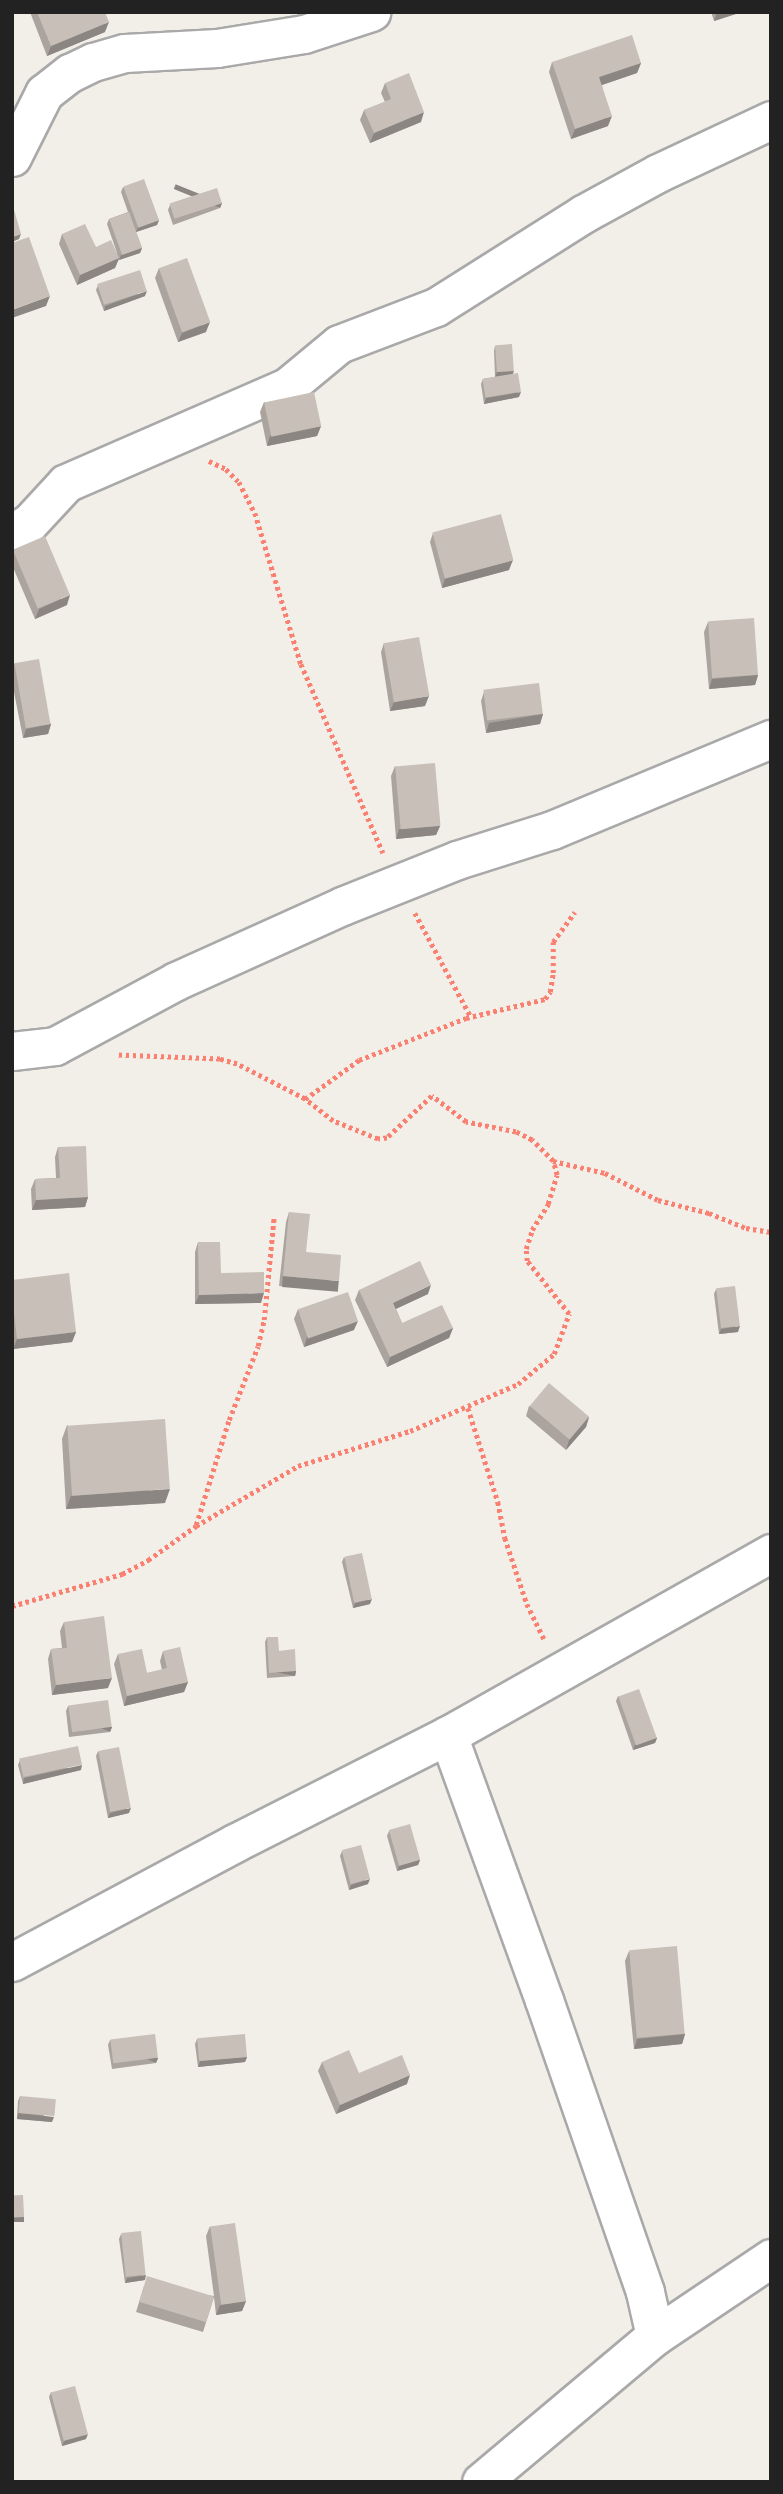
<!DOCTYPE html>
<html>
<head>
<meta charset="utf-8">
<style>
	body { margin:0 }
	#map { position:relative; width:783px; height:2494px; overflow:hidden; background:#f2efe9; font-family:"Sofia Sans Condensed",sans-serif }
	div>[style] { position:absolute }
	.path>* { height:4.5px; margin-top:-2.25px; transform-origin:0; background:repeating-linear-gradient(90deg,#fa8072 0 3.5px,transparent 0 7px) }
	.roads { filter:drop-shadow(2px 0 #a9a9a9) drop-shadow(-2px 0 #a9a9a9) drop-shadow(0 2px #a9a9a9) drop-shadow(0 -2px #a9a9a9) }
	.street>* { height:37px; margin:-18.5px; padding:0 18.5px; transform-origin:18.5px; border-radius:18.5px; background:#fff }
	.wall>* { inset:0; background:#aba49e }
	.shaded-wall>* { inset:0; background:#8b8681; transform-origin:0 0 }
	.building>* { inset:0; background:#c7bfb8; transform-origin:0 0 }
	span { translate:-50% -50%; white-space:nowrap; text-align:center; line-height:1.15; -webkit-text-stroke:7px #fff; paint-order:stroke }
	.frame { position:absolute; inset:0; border:14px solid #222; pointer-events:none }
</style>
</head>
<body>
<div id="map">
	<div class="path">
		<div style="left:209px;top:461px;width:19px;rotate:25deg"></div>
		<div style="left:226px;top:469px;width:18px;rotate:45deg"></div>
		<div style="left:239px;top:482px;width:35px;rotate:63deg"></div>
		<div style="left:255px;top:513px;width:158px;rotate:73.1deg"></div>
		<div style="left:301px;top:664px;width:206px;rotate:66.5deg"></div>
		<div style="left:415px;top:913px;width:118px;rotate:61.7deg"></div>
		<div style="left:305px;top:1099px;width:67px;rotate:-35.8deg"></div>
		<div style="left:359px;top:1060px;width:115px;rotate:-21.4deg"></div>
		<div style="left:466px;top:1018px;width:81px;rotate:-13.5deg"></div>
		<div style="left:545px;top:999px;width:9px;rotate:-54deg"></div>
		<div style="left:550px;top:992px;width:19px;rotate:-81deg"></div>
		<div style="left:553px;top:973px;width:31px;rotate:-90deg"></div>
		<div style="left:553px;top:942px;width:37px;rotate:-54deg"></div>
		<div style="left:553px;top:1161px;width:53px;rotate:13deg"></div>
		<div style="left:605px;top:1173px;width:59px;rotate:27deg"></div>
		<div style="left:658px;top:1200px;width:53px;rotate:14.3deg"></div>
		<div style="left:709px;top:1213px;width:40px;rotate:22deg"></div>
		<div style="left:746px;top:1228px;width:25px;rotate:9deg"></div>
		<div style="left:468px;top:1408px;width:99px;rotate:72.3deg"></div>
		<div style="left:498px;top:1502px;width:37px;rotate:79deg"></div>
		<div style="left:505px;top:1538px;width:70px;rotate:71.6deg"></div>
		<div style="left:527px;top:1604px;width:39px;rotate:64deg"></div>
		<div style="left:196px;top:1525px;width:110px;rotate:-72.6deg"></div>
		<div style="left:229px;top:1420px;width:79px;rotate:-68.6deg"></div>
		<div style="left:258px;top:1346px;width:27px;rotate:-77deg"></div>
		<div style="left:264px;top:1320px;width:104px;rotate:-84.5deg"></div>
		<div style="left:12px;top:1606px;width:115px;rotate:-16.2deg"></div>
		<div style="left:122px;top:1574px;width:30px;rotate:-28deg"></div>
		<div style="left:148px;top:1560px;width:59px;rotate:-35.3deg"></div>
		<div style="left:196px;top:1526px;width:118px;rotate:-30.5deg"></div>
		<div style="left:298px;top:1466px;width:117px;rotate:-17.4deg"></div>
		<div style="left:410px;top:1431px;width:118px;rotate:-23.5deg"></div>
		<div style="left:518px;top:1384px;width:47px;rotate:-39.8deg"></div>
		<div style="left:554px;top:1354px;width:43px;rotate:-69.4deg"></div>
		<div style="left:569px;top:1314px;width:68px;rotate:-128.4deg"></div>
		<div style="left:527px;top:1261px;width:12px;rotate:-95deg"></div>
		<div style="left:526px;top:1249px;width:20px;rotate:-72deg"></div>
		<div style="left:532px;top:1230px;width:31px;rotate:-58deg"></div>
		<div style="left:548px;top:1204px;width:30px;rotate:-73deg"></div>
		<div style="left:557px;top:1175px;width:15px;rotate:-106deg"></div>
		<div style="left:553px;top:1161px;width:30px;rotate:-135deg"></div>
		<div style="left:532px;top:1140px;width:18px;rotate:-153deg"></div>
		<div style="left:516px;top:1132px;width:51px;rotate:-168.7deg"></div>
		<div style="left:466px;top:1122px;width:43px;rotate:-142.6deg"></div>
		<div style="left:432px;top:1096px;width:62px;rotate:137deg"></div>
		<div style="left:387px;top:1138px;width:9px;rotate:174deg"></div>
		<div style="left:378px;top:1139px;width:48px;rotate:-158.2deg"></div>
		<div style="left:333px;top:1121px;width:36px;rotate:-142deg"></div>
		<div style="left:305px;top:1099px;width:76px;rotate:-152.8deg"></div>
		<div style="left:237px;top:1064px;width:18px;rotate:-164deg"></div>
		<div style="left:220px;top:1059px;width:102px;rotate:-177.8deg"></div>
	</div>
	<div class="roads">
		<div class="street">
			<div style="left:12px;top:157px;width:72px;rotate:-63.4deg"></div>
			<div style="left:44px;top:93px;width:33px;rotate:-38deg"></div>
			<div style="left:70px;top:73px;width:25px;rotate:-26deg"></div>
			<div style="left:93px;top:62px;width:33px;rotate:-16deg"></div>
			<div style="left:125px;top:53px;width:92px;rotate:-3.1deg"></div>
			<div style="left:217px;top:48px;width:88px;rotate:-9.1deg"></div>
			<div style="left:304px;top:34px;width:71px;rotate:-18.2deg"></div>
			<div style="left:12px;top:532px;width:19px;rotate:-28deg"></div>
			<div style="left:29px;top:523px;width:54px;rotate:-47.2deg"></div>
			<div style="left:66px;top:483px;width:241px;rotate:-23.5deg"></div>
			<div style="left:287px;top:387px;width:67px;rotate:-39.6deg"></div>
			<div style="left:339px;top:344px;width:104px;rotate:-20.9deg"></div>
			<div style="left:436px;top:307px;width:174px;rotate:-32.3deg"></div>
			<div style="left:583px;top:214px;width:85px;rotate:-28.7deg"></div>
			<div style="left:658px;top:173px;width:125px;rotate:-25.1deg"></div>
			<div style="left:12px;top:1051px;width:43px;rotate:-6.6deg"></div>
			<div style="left:55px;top:1046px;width:137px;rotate:-28.2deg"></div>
			<div style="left:176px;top:981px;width:182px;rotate:-24.3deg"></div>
			<div style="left:342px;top:906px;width:124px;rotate:-21.8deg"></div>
			<div style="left:457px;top:860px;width:100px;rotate:-17.5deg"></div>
			<div style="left:552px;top:830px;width:237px;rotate:-22.6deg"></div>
			<div style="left:448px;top:1735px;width:282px;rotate:70.1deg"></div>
			<div style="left:544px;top:2000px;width:309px;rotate:70.9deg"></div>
			<div style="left:645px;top:2292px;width:45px;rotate:77.2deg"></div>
			<div style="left:12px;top:1962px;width:253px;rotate:-28.1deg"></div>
			<div style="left:235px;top:1843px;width:239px;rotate:-26.9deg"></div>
			<div style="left:448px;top:1735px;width:371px;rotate:-29.4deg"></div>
			<div style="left:481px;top:2482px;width:227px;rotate:-40deg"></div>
			<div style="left:655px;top:2336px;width:140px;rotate:-33.9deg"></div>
		</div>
	</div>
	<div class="wall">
		<div style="clip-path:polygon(30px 12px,105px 12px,105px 32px,47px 56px)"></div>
		<div style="clip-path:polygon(711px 12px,742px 12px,714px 21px)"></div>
		<div style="clip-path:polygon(552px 62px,641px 63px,637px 73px,602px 85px,608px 126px,571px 139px,549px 72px)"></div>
		<div style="clip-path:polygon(385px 83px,421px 122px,370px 143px,360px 120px,364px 110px,385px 102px,381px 93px)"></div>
		<div style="clip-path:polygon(123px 187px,159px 220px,157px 225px,136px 232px,142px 248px,140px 253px,119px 260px,119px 259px,115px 268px,77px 285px,59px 244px,62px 234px,96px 247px,117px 253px,107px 224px,109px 219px,128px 212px,121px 192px)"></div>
		<div style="clip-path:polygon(222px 203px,220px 208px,173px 225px,168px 210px,170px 205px)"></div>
		<div style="clip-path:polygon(159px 268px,206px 332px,178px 342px,155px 278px)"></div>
		<div style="clip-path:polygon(98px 285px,145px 296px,104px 311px,96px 290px)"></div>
		<div style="clip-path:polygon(495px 346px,513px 374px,519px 397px,484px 404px,481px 384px,483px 379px,495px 377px,494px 351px)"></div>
		<div style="clip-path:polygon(264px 402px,321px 426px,317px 436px,267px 446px,260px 412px)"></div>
		<div style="clip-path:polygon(433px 533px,509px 570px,442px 588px,430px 542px)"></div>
		<div style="clip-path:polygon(13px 549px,67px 605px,35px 619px,12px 565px)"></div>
		<div style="clip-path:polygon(708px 622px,758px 675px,755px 685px,709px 689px,704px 632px)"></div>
		<div style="clip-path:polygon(384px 643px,425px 706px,390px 711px,381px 652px)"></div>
		<div style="clip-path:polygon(14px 663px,51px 724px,48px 734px,23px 738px,12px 682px,12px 668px)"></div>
		<div style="clip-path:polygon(484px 692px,543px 714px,540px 724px,486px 733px,481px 701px)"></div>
		<div style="clip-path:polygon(395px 766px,440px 826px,436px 835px,396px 839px,391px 776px)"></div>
		<div style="clip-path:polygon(58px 1147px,88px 1197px,85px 1207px,32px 1210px,31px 1189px,35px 1179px,56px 1178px,55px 1157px)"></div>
		<div style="clip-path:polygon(289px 1212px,306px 1252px,335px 1291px,279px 1286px,286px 1222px)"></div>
		<div style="clip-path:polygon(198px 1242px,221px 1273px,261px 1303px,195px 1304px,195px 1252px)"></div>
		<div style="clip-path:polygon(12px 1280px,76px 1332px,72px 1342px,13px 1349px,12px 1339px)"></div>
		<div style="clip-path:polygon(716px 1289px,738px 1332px,719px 1334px,714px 1294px)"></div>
		<div style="clip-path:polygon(359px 1290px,428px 1294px,396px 1309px,402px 1323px,453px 1328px,449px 1338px,387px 1367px,355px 1300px)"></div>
		<div style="clip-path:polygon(298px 1309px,354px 1330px,304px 1347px,294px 1319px)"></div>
		<div style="clip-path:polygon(529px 1406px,589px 1417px,586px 1427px,566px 1450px,526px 1416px)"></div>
		<div style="clip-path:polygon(67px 1425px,165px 1503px,66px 1509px,62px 1439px)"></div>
		<div style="clip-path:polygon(344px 1557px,370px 1604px,353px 1608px,342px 1562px)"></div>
		<div style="clip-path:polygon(64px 1622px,108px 1688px,52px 1695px,48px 1659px,51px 1649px,62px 1648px,60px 1631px)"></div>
		<div style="clip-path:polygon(267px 1637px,296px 1671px,295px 1676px,267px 1678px,265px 1642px)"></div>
		<div style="clip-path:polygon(163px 1651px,188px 1682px,184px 1692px,124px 1706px,114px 1664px,118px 1654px,147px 1673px,162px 1670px,160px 1661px)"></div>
		<div style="clip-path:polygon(618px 1696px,657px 1738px,655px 1743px,633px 1750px,616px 1701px)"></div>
		<div style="clip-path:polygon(68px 1706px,112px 1727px,110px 1732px,69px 1737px,66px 1711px)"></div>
		<div style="clip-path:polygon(98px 1751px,129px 1813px,108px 1818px,96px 1756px)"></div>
		<div style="clip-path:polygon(20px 1760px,81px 1770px,23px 1784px,18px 1765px)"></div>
		<div style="clip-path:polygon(389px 1831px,420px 1860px,418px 1865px,397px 1871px,387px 1836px)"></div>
		<div style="clip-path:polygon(342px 1851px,368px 1884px,349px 1890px,340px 1856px)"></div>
		<div style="clip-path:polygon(629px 1951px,685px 2034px,682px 2044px,634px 2049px,625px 1961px)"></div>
		<div style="clip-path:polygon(197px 2039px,247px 2057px,245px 2062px,198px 2067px,195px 2044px)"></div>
		<div style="clip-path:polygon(110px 2040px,158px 2058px,156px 2063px,112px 2069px,108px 2045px)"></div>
		<div style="clip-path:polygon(322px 2062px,359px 2073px,407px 2084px,336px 2114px,318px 2071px)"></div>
		<div style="clip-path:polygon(20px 2096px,52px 2122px,17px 2119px,18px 2101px)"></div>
		<div style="clip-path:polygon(210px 2226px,246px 2301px,242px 2311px,216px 2315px,214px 2297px,203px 2332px,136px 2312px,144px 2286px,214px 2296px,206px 2236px)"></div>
		<div style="clip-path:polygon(121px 2234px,145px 2280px,125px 2283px,119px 2239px)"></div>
		<div style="clip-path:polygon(51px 2392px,86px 2439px,62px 2446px,49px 2397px)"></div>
	</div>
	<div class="shaded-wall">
		<div style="clip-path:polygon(717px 12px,742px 12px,714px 21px)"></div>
		<div style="clip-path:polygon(109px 22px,105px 32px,47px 56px,51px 46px)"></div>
		<div style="clip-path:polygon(641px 63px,637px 73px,596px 87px,599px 77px)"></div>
		<div style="clip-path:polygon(424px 112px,421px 122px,370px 143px,374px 133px)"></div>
		<div style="clip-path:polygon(612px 116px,608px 126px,571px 139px,575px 129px)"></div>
		<div style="left:222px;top:203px;width:5px;height:50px;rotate:112deg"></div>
		<div style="clip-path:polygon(159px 220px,157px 225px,136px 232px,138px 227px)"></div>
		<div style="clip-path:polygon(21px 234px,19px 239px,12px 242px,12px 237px)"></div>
		<div style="clip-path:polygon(142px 248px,140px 253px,119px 260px,121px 255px)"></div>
		<div style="clip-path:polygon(119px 258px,115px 268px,77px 285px,80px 275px)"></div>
		<div style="clip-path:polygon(147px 291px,145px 296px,104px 311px,105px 306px)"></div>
		<div style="clip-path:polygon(50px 296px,46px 306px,12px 318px,12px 310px)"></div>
		<div style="clip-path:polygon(210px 322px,206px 332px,178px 342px,182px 333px)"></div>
		<div style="clip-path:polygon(514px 371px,512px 376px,495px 377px,497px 372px)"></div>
		<div style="clip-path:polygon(521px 392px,519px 397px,484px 404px,486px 398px)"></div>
		<div style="clip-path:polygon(321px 426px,317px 436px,267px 446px,270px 436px)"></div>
		<div style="clip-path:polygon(513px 560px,509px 570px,442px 588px,445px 578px)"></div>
		<div style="clip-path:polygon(70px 595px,67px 605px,35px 619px,39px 609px)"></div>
		<div style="clip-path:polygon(758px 675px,755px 685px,709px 689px,712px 679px)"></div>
		<div style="clip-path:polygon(429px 696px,425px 706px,390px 711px,394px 702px)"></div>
		<div style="clip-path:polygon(543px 714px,540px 724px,486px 733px,489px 723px)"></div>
		<div style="clip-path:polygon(51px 724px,48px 734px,23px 738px,26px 729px)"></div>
		<div style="clip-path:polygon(440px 826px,436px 835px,396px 839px,399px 829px)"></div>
		<div style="clip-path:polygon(88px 1197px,85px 1207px,32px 1210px,36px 1200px)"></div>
		<div style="left:283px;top:1276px;width:56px;height:11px;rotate:5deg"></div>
		<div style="clip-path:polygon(431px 1285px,428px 1294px,389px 1312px,393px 1303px)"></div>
		<div style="clip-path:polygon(264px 1293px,261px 1303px,195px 1304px,199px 1295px)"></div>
		<div style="clip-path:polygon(358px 1321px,354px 1330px,304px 1347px,307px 1337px)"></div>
		<div style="clip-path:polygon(740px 1326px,738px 1332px,719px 1334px,721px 1329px)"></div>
		<div style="clip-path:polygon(453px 1328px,449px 1338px,387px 1367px,390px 1357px)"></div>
		<div style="clip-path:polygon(76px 1332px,72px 1342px,13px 1349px,17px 1339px)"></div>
		<div style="clip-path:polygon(589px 1417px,586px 1427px,566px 1450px,569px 1440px)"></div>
		<div style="clip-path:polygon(170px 1489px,165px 1503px,66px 1509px,71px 1496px)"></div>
		<div style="clip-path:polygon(372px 1599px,370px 1604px,353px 1608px,355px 1603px)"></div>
		<div style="left:296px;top:1671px;width:5px;height:27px;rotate:101deg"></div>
		<div style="clip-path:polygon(112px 1678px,108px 1688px,52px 1695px,56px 1685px)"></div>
		<div style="clip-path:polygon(188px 1682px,184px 1692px,124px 1706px,127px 1696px)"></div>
		<div style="left:112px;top:1727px;width:5px;height:41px;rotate:112deg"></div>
		<div style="clip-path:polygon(657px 1738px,655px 1743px,633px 1750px,635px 1745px)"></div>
		<div style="clip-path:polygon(82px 1765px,81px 1770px,23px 1784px,24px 1778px)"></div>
		<div style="clip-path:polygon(131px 1808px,129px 1813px,108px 1818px,110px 1813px)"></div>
		<div style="clip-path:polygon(420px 1860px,418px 1865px,397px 1871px,399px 1866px)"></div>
		<div style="clip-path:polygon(370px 1879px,368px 1884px,349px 1890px,351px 1885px)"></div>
		<div style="clip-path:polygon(685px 2034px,682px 2044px,634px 2049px,637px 2039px)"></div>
		<div style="clip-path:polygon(247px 2057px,245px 2062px,198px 2067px,200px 2061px)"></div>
		<div style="left:158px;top:2058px;width:5px;height:44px;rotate:112deg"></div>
		<div style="clip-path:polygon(410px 2075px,407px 2084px,336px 2114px,340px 2105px)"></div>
		<div style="clip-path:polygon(18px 2113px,54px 2117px,52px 2122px,17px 2119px)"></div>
		<div style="left:12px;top:2217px;width:12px;height:5px"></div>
		<div style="clip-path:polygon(146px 2275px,145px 2280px,125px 2283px,127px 2278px)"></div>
		<div style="clip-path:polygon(246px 2301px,242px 2311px,216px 2315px,220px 2305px)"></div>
		<div style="clip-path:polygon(88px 2434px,86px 2439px,62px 2446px,64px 2441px)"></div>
	</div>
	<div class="building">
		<div style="clip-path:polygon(37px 12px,105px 12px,109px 22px,51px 46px)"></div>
		<div style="clip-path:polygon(632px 35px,641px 63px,599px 77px,612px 116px,575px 129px,552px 62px)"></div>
		<div style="clip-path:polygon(409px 73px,424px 112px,374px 133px,364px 110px,391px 99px,385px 83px)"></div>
		<div style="left:144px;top:179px;width:44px;height:22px;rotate:70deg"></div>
		<div style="left:217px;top:188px;width:16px;height:50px;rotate:72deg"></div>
		<div style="clip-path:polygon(12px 206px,13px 206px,21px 234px,12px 237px)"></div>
		<div style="left:129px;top:212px;width:38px;height:21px;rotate:70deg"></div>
		<div style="clip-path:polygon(85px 224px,96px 247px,111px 240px,119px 258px,80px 275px,62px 234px)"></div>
		<div style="clip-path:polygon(29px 237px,50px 296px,12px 310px,12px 243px)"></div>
		<div style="left:187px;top:258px;width:68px;height:30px;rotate:70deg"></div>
		<div style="left:140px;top:270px;width:22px;height:45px;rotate:72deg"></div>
		<div style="left:512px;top:344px;width:27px;height:17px;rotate:86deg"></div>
		<div style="left:518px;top:373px;width:19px;height:36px;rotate:81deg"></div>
		<div style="left:314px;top:392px;width:35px;height:51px;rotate:78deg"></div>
		<div style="left:501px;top:514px;width:48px;height:71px;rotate:75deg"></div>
		<div style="left:45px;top:536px;width:64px;height:35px;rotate:67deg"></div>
		<div style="left:754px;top:618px;width:57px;height:46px;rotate:86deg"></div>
		<div style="left:419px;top:637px;width:60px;height:36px;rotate:80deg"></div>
		<div style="left:39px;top:659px;width:66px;height:25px;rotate:80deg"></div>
		<div style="left:539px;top:683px;width:31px;height:56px;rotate:83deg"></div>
		<div style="left:435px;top:763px;width:63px;height:40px;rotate:85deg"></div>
		<div style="clip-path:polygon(86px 1146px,88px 1197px,36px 1200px,35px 1179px,60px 1178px,58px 1147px)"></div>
		<div style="clip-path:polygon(289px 1212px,310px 1214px,306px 1252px,341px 1255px,339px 1281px,283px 1276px)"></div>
		<div style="clip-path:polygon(198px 1242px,220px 1242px,221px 1273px,264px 1272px,264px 1293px,199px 1295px)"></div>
		<div style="clip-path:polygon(420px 1261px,431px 1285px,393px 1303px,402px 1323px,442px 1305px,453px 1328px,390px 1357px,359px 1290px)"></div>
		<div style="clip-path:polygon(69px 1273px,76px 1332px,17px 1339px,12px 1297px,12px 1280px)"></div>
		<div style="left:735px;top:1286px;width:40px;height:19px;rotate:83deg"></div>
		<div style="left:348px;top:1292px;width:31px;height:53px;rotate:71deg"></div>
		<div style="left:549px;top:1383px;width:52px;height:30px;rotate:40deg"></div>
		<div style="left:165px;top:1419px;width:70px;height:98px;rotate:86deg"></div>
		<div style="left:362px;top:1553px;width:47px;height:18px;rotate:78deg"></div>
		<div style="clip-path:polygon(104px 1616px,112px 1678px,56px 1685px,51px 1649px,67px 1648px,64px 1622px)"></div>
		<div style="clip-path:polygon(267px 1637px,278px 1637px,279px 1651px,295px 1649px,296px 1671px,269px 1673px)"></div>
		<div style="clip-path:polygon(180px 1647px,188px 1682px,127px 1696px,118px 1654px,142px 1649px,147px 1673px,167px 1668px,163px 1651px)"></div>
		<div style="left:639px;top:1689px;width:52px;height:22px;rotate:70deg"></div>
		<div style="left:108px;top:1700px;width:27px;height:40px;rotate:82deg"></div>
		<div style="left:78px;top:1746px;width:19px;height:60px;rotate:78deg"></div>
		<div style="left:119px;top:1747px;width:62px;height:21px;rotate:79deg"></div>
		<div style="left:410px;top:1824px;width:37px;height:22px;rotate:74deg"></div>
		<div style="left:361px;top:1845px;width:35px;height:20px;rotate:75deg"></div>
		<div style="left:677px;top:1946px;width:88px;height:48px;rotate:85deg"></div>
		<div style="left:155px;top:2034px;width:24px;height:45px;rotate:83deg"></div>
		<div style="left:245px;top:2034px;width:23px;height:48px;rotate:85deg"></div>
		<div style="clip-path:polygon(349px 2050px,359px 2073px,402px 2055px,410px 2075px,340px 2105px,322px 2062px)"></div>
		<div style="left:20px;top:2096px;width:36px;height:17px;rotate:5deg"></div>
		<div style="left:23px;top:2195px;width:22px;height:11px;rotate:87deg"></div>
		<div style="left:235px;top:2223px;width:79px;height:25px;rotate:82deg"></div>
		<div style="left:141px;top:2231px;width:44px;height:20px;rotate:84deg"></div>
		<div style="left:147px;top:2276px;width:70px;height:27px;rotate:17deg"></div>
		<div style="left:75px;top:2386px;width:50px;height:25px;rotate:75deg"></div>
	</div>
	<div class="frame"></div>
</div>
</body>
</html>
